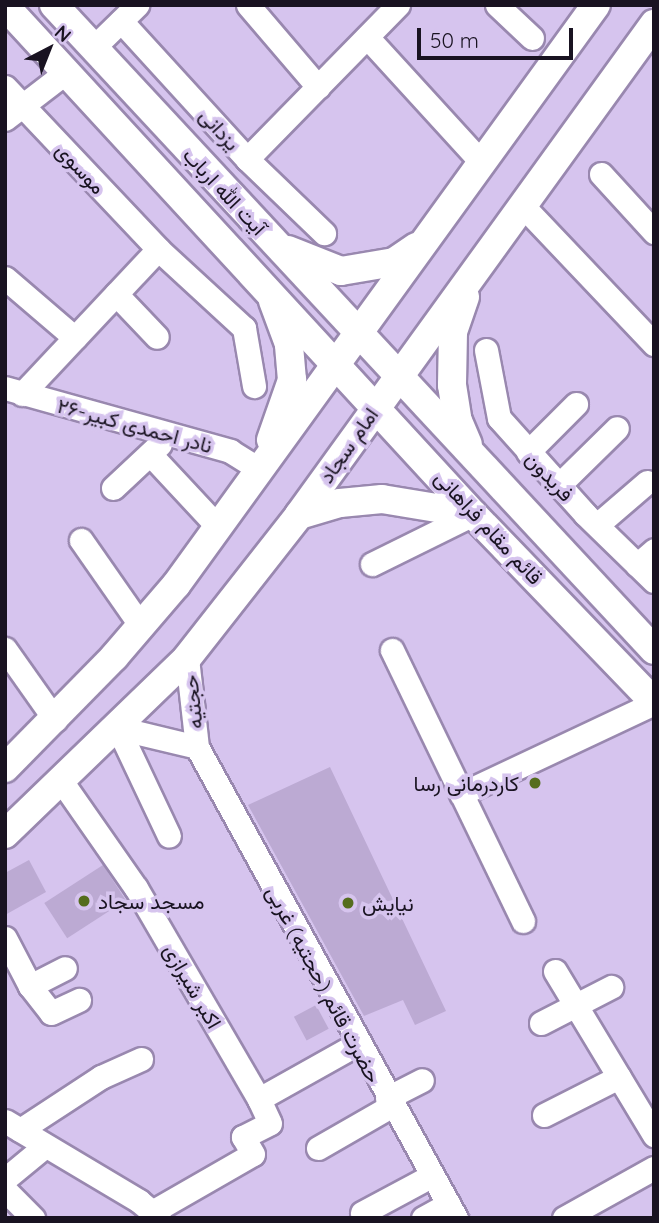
<!DOCTYPE html>
<html>
<head>
<meta charset="utf-8">
<style>
	body { margin:0 }
	#map { position:relative; width:659px; height:1223px; overflow:hidden; background:#d6c4ee; font-family:Quicksand,Vazirmatn,sans-serif }
	div>[style] { position:absolute }
	.building>* { inset:0; background:#bcaad3; transform-origin:0 0 }
	.roads { filter:drop-shadow(2px 0 #9988af) drop-shadow(-2px 0 #9988af) drop-shadow(0 2px #9988af) drop-shadow(0 -2px #9988af) }
	.minor>* { height:23px; margin:-11.5px; padding:0 11.5px; transform-origin:11.5px; border-radius:11.5px; background:#fff }
	.major>* { height:28px; margin:-14px; padding:0 14px; transform-origin:14px; border-radius:14px; background:#fff }
	.dots>* { width:19px; height:19px; translate:-50% -50%; box-sizing:border-box; border:4px solid #d6c4ee; border-radius:50% }
	span { translate:-50% -50%; white-space:nowrap; text-align:center; line-height:1.15; -webkit-text-stroke:7px #d6c4ee; paint-order:stroke }
	.street-label { font-size:21px; color:#191321 }
	.poi-label { font-size:21px; color:#191321 }
	.right { translate:-100% -50%; text-align:right }
	.left { translate:0 -50%; text-align:left }
	.frame { position:absolute; inset:0; border:7px solid #191321; pointer-events:none }
	.north { position:absolute; left:14px; top:14px; width:70px; height:70px; -webkit-text-stroke:5px #d6c4ee; paint-order:stroke; rotate:42deg; font-size:19px; font-weight:700; line-height:28px; text-align:center; color:#191321 }
	.north::after { content:''; display:block; margin:auto; width:24px; height:32px; background:#191321; clip-path:polygon(50% 0,100% 100%,50% 72%,0 100%) }
	.scale { position:absolute; left:417px; top:28px; width:156px; height:32px; box-sizing:border-box; border:4px solid #191321; border-top:0; padding-left:9px; font-size:21px; line-height:24px; white-space:nowrap; color:#191321; -webkit-text-stroke:5px #d6c4ee; paint-order:stroke }
</style>
</head>
<body>
<div id="map">
	<div class="building">
		<div style="clip-path:polygon(330px 767px,446px 1011px,415px 1025px,403px 1000px,364px 1016px,248px 805px)"></div>
		<div style="clip-path:polygon(29px 860px,46px 892px,5px 915px,5px 873px)"></div>
		<div style="left:103px;top:865px;width:42px;height:70px;rotate:57deg"></div>
		<div style="left:316px;top:1005px;width:27px;height:25px;rotate:62deg"></div>
	</div>
	<div class="roads">
		<div class="minor">
			<div style="left:248px;top:5px;width:108px;rotate:49.5deg"></div>
			<div style="left:497px;top:5px;width:48px;rotate:43.3deg"></div>
			<div style="left:121px;top:21px;width:187px;rotate:47.6deg"></div>
			<div style="left:247px;top:159px;width:107px;rotate:43.9deg"></div>
			<div style="left:367px;top:37px;width:171px;rotate:47.6deg"></div>
			<div style="left:93px;top:48px;width:62px;rotate:-44.3deg"></div>
			<div style="left:5px;top:87px;width:223px;rotate:46.6deg"></div>
			<div style="left:158px;top:249px;width:117px;rotate:42.6deg"></div>
			<div style="left:244px;top:328px;width:59px;rotate:80.2deg"></div>
			<div style="left:5px;top:119px;width:77px;rotate:-37.6deg"></div>
			<div style="left:247px;top:159px;width:216px;rotate:-45.6deg"></div>
			<div style="left:601px;top:174px;width:79px;rotate:47.6deg"></div>
			<div style="left:522px;top:205px;width:192px;rotate:46.5deg"></div>
			<div style="left:5px;top:278px;width:92px;rotate:40.6deg"></div>
			<div style="left:116px;top:294px;width:59px;rotate:46.4deg"></div>
			<div style="left:486px;top:350px;width:69px;rotate:79.2deg"></div>
			<div style="left:499px;top:418px;width:129px;rotate:48.1deg"></div>
			<div style="left:585px;top:514px;width:96px;rotate:44.2deg"></div>
			<div style="left:5px;top:388px;width:234px;rotate:15.6deg"></div>
			<div style="left:230px;top:451px;width:36px;rotate:32deg"></div>
			<div style="left:22px;top:394px;width:199px;rotate:-46.8deg"></div>
			<div style="left:528px;top:452px;width:68px;rotate:-45deg"></div>
			<div style="left:150px;top:454px;width:101px;rotate:47deg"></div>
			<div style="left:559px;top:485px;width:81px;rotate:-44.5deg"></div>
			<div style="left:113px;top:488px;width:64px;rotate:-43.1deg"></div>
			<div style="left:597px;top:525px;width:66px;rotate:-40.7deg"></div>
			<div style="left:81px;top:540px;width:105px;rotate:55.1deg"></div>
			<div style="left:372px;top:564px;width:113px;rotate:-26.3deg"></div>
			<div style="left:637px;top:565px;width:23px;rotate:-41deg"></div>
			<div style="left:5px;top:649px;width:87px;rotate:54.8deg"></div>
			<div style="left:392px;top:650px;width:301px;rotate:64.2deg"></div>
			<div style="left:187px;top:658px;width:90px;rotate:83.6deg"></div>
			<div style="left:197px;top:747px;width:538px;rotate:61.19deg"></div>
			<div style="left:118px;top:728px;width:119px;rotate:64.7deg"></div>
			<div style="left:118px;top:728px;width:81px;rotate:13.5deg"></div>
			<div style="left:62px;top:782px;width:129px;rotate:55.1deg"></div>
			<div style="left:136px;top:888px;width:244px;rotate:59.8deg"></div>
			<div style="left:259px;top:1099px;width:112px;rotate:-29.3deg"></div>
			<div style="left:461px;top:794px;width:213px;rotate:-25.2deg"></div>
			<div style="left:5px;top:938px;width:54px;rotate:62.5deg"></div>
			<div style="left:30px;top:986px;width:39px;rotate:-27deg"></div>
			<div style="left:555px;top:971px;width:192px;rotate:58.9deg"></div>
			<div style="left:30px;top:986px;width:34px;rotate:52deg"></div>
			<div style="left:51px;top:1013px;width:31px;rotate:-25deg"></div>
			<div style="left:541px;top:1023px;width:79px;rotate:-27.2deg"></div>
			<div style="left:387px;top:1098px;width:39px;rotate:-27deg"></div>
			<div style="left:544px;top:1115px;width:84px;rotate:-26.9deg"></div>
			<div style="left:5px;top:1121px;width:156px;rotate:30.8deg"></div>
			<div style="left:139px;top:1201px;width:26px;rotate:40deg"></div>
			<div style="left:20px;top:1130px;width:97px;rotate:-33.2deg"></div>
			<div style="left:101px;top:1077px;width:44px;rotate:-24.2deg"></div>
			<div style="left:318px;top:1148px;width:84px;rotate:-29.9deg"></div>
			<div style="left:5px;top:1179px;width:52px;rotate:-39.5deg"></div>
			<div style="left:5px;top:1190px;width:40px;rotate:45deg"></div>
			<div style="left:152px;top:1212px;width:116px;rotate:-29.9deg"></div>
			<div style="left:253px;top:1154px;width:20px;rotate:-120deg"></div>
			<div style="left:243px;top:1137px;width:30px;rotate:-27deg"></div>
			<div style="left:270px;top:1123px;width:26px;rotate:-115deg"></div>
			<div style="left:362px;top:1213px;width:78px;rotate:-28.2deg"></div>
			<div style="left:423px;top:1218px;width:29px;rotate:-29deg"></div>
			<div style="left:564px;top:1218px;width:103px;rotate:-29.1deg"></div>
		</div>
		<div class="major">
			<div style="left:54px;top:5px;width:881px;rotate:47.07deg"></div>
			<div style="left:5px;top:6px;width:691px;rotate:47.35deg"></div>
			<div style="left:473px;top:514px;width:261px;rotate:46.1deg"></div>
			<div style="left:288px;top:250px;width:57px;rotate:21.6deg"></div>
			<div style="left:341px;top:271px;width:54px;rotate:-9.6deg"></div>
			<div style="left:394px;top:262px;width:27px;rotate:-34deg"></div>
			<div style="left:465px;top:297px;width:37px;rotate:109deg"></div>
			<div style="left:453px;top:332px;width:53px;rotate:91.1deg"></div>
			<div style="left:452px;top:385px;width:36px;rotate:81deg"></div>
			<div style="left:458px;top:421px;width:25px;rotate:67deg"></div>
			<div style="left:271px;top:440px;width:64px;rotate:-70.7deg"></div>
			<div style="left:292px;top:380px;width:36px;rotate:-95deg"></div>
			<div style="left:289px;top:344px;width:46px;rotate:-110.4deg"></div>
			<div style="left:299px;top:515px;width:43px;rotate:-16.3deg"></div>
			<div style="left:340px;top:503px;width:42px;rotate:-5.4deg"></div>
			<div style="left:382px;top:499px;width:92px;rotate:9.4deg"></div>
			<div style="left:5px;top:768px;width:156px;rotate:-45.5deg"></div>
			<div style="left:114px;top:657px;width:95px;rotate:-49.3deg"></div>
			<div style="left:176px;top:585px;width:716px;rotate:-54.09deg"></div>
			<div style="left:5px;top:834px;width:253px;rotate:-44deg"></div>
			<div style="left:187px;top:658px;width:182px;rotate:-51.9deg"></div>
			<div style="left:299px;top:515px;width:606px;rotate:-54.13deg"></div>
		</div>
	</div>
	<div class="dots">
		<div style="left:535px;top:783px;background:#556d1e"></div>
		<div style="left:84px;top:901px;background:#556d1e"></div>
		<div style="left:348px;top:903px;background:#556d1e"></div>
	</div>
	<div class="street-label">
		<span style="left:220px;top:129px;rotate:48deg">یزدانی</span>
		<span style="left:81px;top:168px;rotate:47deg">موسوی</span>
		<span style="left:225px;top:191px;rotate:47deg">آیت الله ارباب</span>
		<span style="left:135px;top:425px;rotate:15deg">۲۶-نادر احمدی کبیر</span>
		<span style="left:348px;top:445px;rotate:-55deg">امام سجاد</span>
		<span style="left:550px;top:476px;rotate:47deg">فریدون</span>
		<span style="left:489px;top:527px;rotate:47deg">قائم مقام فراهانی</span>
		<span style="left:192px;top:702px;rotate:-96deg">حجتیه</span>
		<span style="left:324px;top:984px;rotate:62deg">حضرت قائم (حجتیه) غربی</span>
		<span style="left:193px;top:986px;rotate:60deg">اکبر شیرازی</span>
	</div>
	<div class="poi-label">
		<span class="right" style="left:519px;top:783px">کاردرمانی رسا</span>
		<span class="left" style="left:98px;top:901px">مسجد سجاد</span>
		<span class="left" style="left:362px;top:903px">نیایش</span>
	</div>
	<div class="frame"></div>
	<div class="north">N</div>
	<div class="scale">50 m</div>
</div>
</body>
</html>
